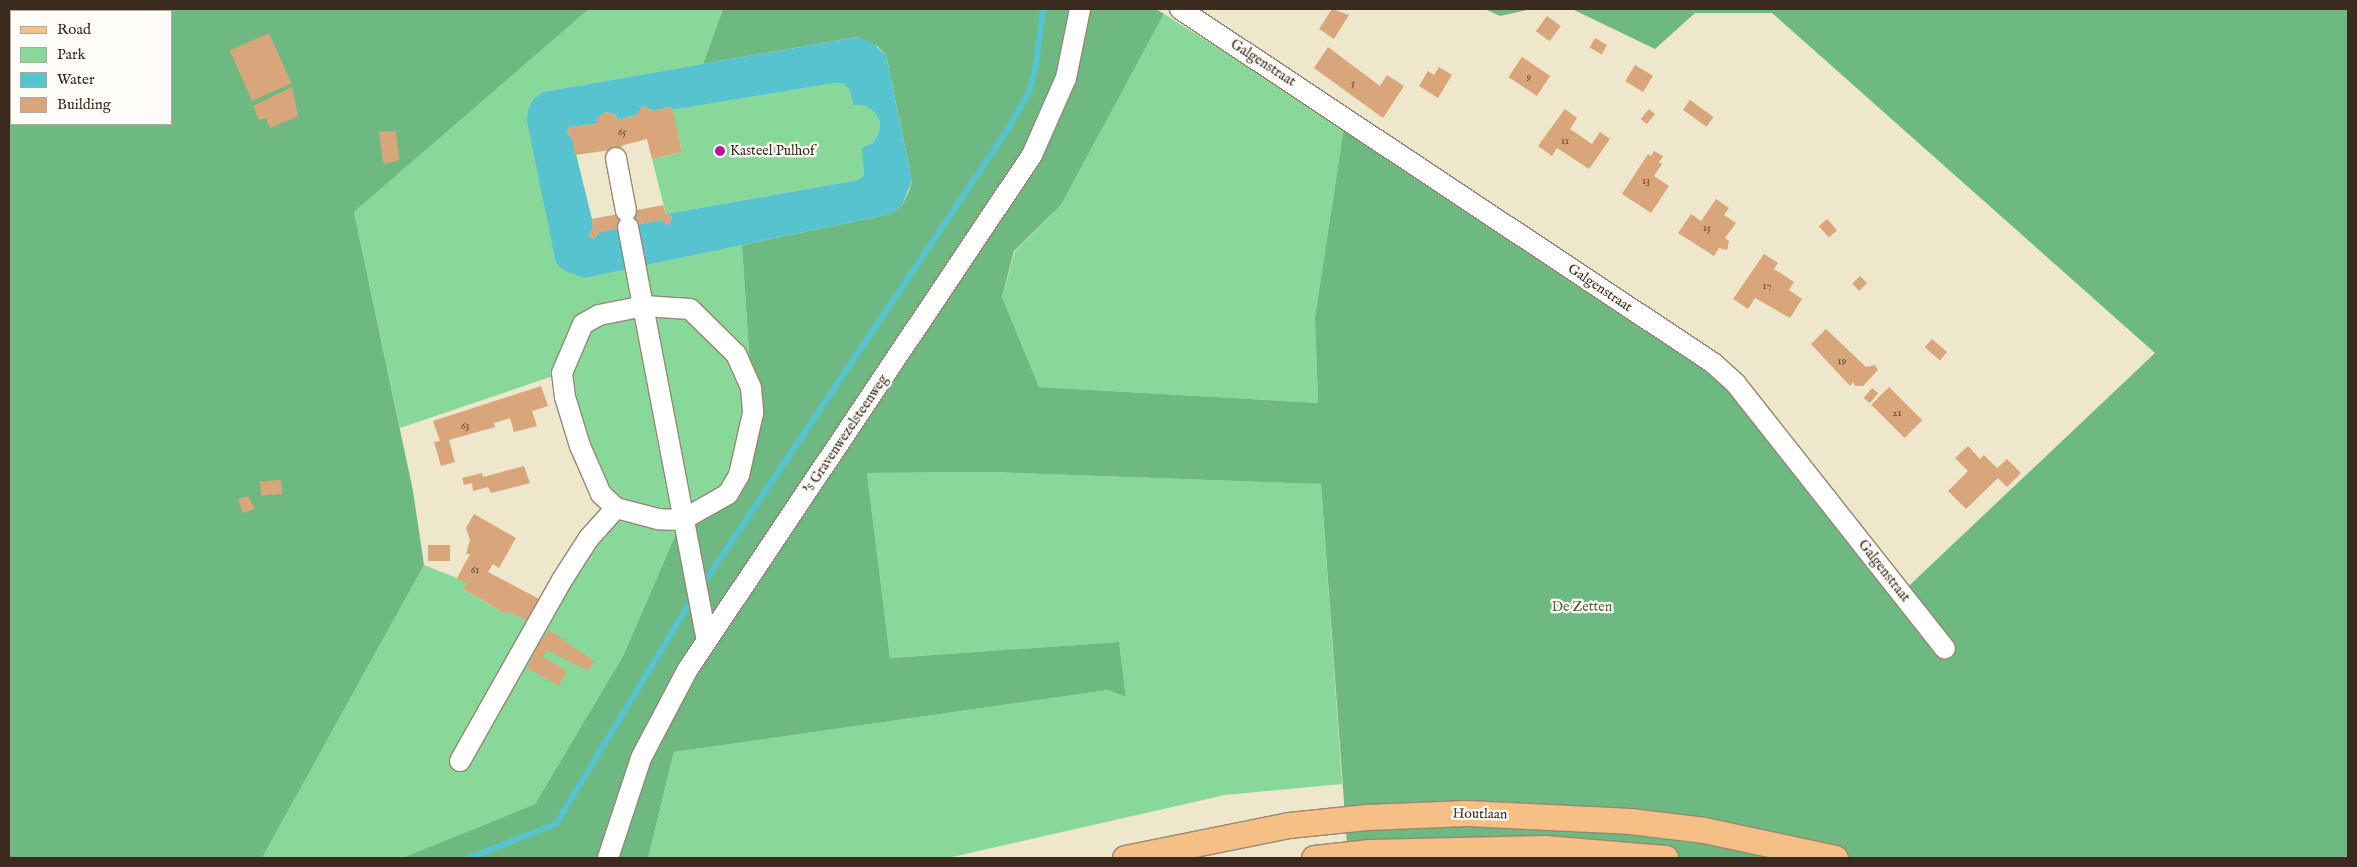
<!DOCTYPE html>
<html>
<head>
<meta charset="utf-8">
<style>
	body { margin:0 }
	#map { position:relative; width:2357px; height:867px; overflow:hidden; background:#eee7cb; font-family:"IM FELL English",serif }
	div>[style] { position:absolute }
	.green>* { inset:0; background:#88d999 }
	.forest>* { inset:0; background:#6eb981 }
	.water>* { inset:0; background:#56c3ce }
	.stream>* { height:5.5px; margin:-2.75px; padding:0 2.75px; transform-origin:2.75px; border-radius:2.75px; background:#56c3ce }
	.building>* { inset:0; background:#d9a67b; transform-origin:0 0 }
	.roads { filter:drop-shadow(1px 0 #948874) drop-shadow(-1px 0 #948874) drop-shadow(0 1px #948874) drop-shadow(0 -1px #948874) }
	.minor>* { height:20px; margin:-10px; padding:0 10px; transform-origin:10px; border-radius:10px; background:#fff }
	.major>* { height:25px; margin:-12.5px; padding:0 12.5px; transform-origin:12.5px; border-radius:12.5px; background:#f5bf86 }
	.dots>* { width:14px; height:14px; translate:-50% -50%; box-sizing:border-box; border:2px solid #fdfcf7; border-radius:50% }
	span { translate:-50% -50%; white-space:nowrap; text-align:center; line-height:1.15; -webkit-text-stroke:4.5px #fdfcf7; paint-order:stroke }
	.number-label { font-size:11px; color:#624935 }
	.number-label span { -webkit-text-stroke-width:0 }
	.street-label { font-size:14px; color:#3b2a1e }
	.poi-label { font-size:14px; color:#3b2a1e }
	.left { translate:0 -50%; text-align:left }
	.park-label { font-size:14px; color:#525f43 }
	.frame { position:absolute; inset:0; border:10px solid #3b2a1e; pointer-events:none }
	.legend { position:absolute; left:10px; top:10px; width:162px; height:115px; box-sizing:border-box; background:#fdfcf7; border:1px solid #afa8a0; margin:0; padding:6px 9px; list-style:none; font-size:15px; color:#3b2a1e }
	.legend li { display:flex; align-items:center; gap:10px; height:25px }
	.legend b { width:25px; border:1px solid #afa8a0 }
</style>
</head>
<body>
<div id="map">
	<div class="green">
		<div style="clip-path:polygon(589px 9px,723px 9px,703px 64px,543px 92px,533px 99px,528px 109px,585px 278px,742px 245px,753px 413px,739px 475px,682px 520px,623px 656px,535px 804px,402px 858px,262px 858px,424px 565px,457px 578px,467px 584px,464px 590px,506px 614px,508px 611px,528px 622px,616px 509px,601px 494px,562px 373px,400px 428px,354px 212px)"></div>
		<div style="clip-path:polygon(1164px 14px,1344px 127px,1315px 317px,1318px 403px,1039px 387px,1002px 297px,1015px 251px,1061px 205px)"></div>
		<div style="clip-path:polygon(835px 83px,844px 84px,850px 91px,853px 105px,865px 106px,874px 112px,880px 122px,879px 133px,873px 143px,863px 148px,864px 175px,858px 180px,666px 214px,652px 159px,682px 152px,672px 110px)"></div>
		<div style="clip-path:polygon(990px 472px,1321px 484px,1342px 784px,1225px 795px,948px 858px,648px 858px,674px 752px,1108px 690px,1126px 697px,1119px 642px,890px 658px,867px 473px)"></div>
	</div>
	<div class="forest">
		<div style="clip-path:polygon(evenodd,9px 9px,589px 9px,354px 212px,413px 491px,424px 565px,262px 858px,9px 858px,9px 9px,11px 11px,171px 11px,171px 124px,11px 124px,11px 11px)"></div>
		<div style="clip-path:polygon(723px 9px,1156px 9px,1164px 14px,1061px 205px,1014px 251px,1002px 297px,1039px 387px,1318px 403px,1315px 317px,1344px 127px,1703px 367px,1730px 390px,1895px 599px,2155px 353px,1772px 13px,1695px 13px,1655px 49px,1572px 9px,2348px 9px,2348px 858px,1348px 858px,1321px 484px,990px 472px,867px 473px,890px 658px,1119px 642px,1126px 697px,1108px 690px,674px 752px,648px 858px,402px 858px,535px 804px,623px 656px,682px 520px,728px 494px,753px 413px,742px 245px,890px 214px,902px 205px,909px 191px,912px 181px,886px 55px,878px 47px,857px 37px,703px 64px)"></div>
		<div style="clip-path:polygon(1485px 9px,1532px 9px,1500px 16px)"></div>
	</div>
	<div class="water">
		<div style="clip-path:polygon(evenodd,857px 37px,871px 42px,886px 55px,912px 181px,902px 205px,890px 214px,585px 278px,565px 271px,556px 263px,527px 121px,528px 109px,533px 99px,543px 92px,857px 37px,835px 83px,844px 84px,850px 91px,853px 105px,865px 106px,874px 112px,880px 122px,879px 133px,873px 143px,862px 148px,864px 175px,858px 180px,666px 214px,672px 217px,669px 225px,661px 220px,599px 232px,594px 239px,589px 236px,593px 227px,592px 219px,572px 138px,567px 133px,569px 127px,597px 124px,597px 119px,606px 112px,616px 115px,617px 120px,637px 115px,643px 106px,653px 111px,671px 107px,672px 110px,835px 83px)"></div>
	</div>
	<div class="stream">
		<div style="left:704px;top:583px;width:546px;rotate:-56.19deg"></div>
		<div style="left:1008px;top:129px;width:45px;rotate:-60.6deg"></div>
		<div style="left:1030px;top:90px;width:27px;rotate:-77deg"></div>
		<div style="left:1036px;top:64px;width:55px;rotate:-82.7deg"></div>
		<div style="left:469px;top:858px;width:93px;rotate:-21.3deg"></div>
		<div style="left:556px;top:824px;width:258px;rotate:-58.8deg"></div>
	</div>
	<div class="building">
		<div style="clip-path:polygon(1332px 9px,1349px 15px,1334px 39px,1319px 29px)"></div>
		<div style="left:1547px;top:16px;width:17px;height:19px;rotate:36deg"></div>
		<div style="left:269px;top:33px;width:55px;height:43px;rotate:66deg"></div>
		<div style="left:1595px;top:38px;width:14px;height:11px;rotate:30deg"></div>
		<div style="clip-path:polygon(1328px 47px,1380px 86px,1387px 75px,1404px 86px,1383px 118px,1314px 68px)"></div>
		<div style="left:1522px;top:57px;width:34px;height:24px;rotate:34deg"></div>
		<div style="left:1635px;top:65px;width:21px;height:19px;rotate:31deg"></div>
		<div style="clip-path:polygon(1439px 67px,1452px 75px,1438px 98px,1419px 86px,1428px 71px,1434px 75px)"></div>
		<div style="clip-path:polygon(292px 87px,298px 116px,270px 128px,266px 118px,259px 120px,253px 106px)"></div>
		<div style="left:1690px;top:100px;width:29px;height:12px;rotate:36deg"></div>
		<div style="clip-path:polygon(643px 106px,653px 111px,672px 107px,682px 152px,652px 159px,647px 139px,624px 145px,618px 149px,575px 155px,572px 138px,567px 133px,569px 127px,597px 124px,596px 119px,606px 112px,616px 115px,617px 120px,637px 115px)"></div>
		<div style="clip-path:polygon(1565px 109px,1577px 118px,1570px 129px,1592px 144px,1600px 132px,1610px 139px,1589px 169px,1557px 148px,1552px 156px,1538px 146px)"></div>
		<div style="left:1649px;top:109px;width:8px;height:13px;rotate:40deg"></div>
		<div style="clip-path:polygon(396px 131px,399px 160px,386px 164px,383px 162px,379px 132px)"></div>
		<div style="clip-path:polygon(1654px 151px,1663px 156px,1659px 162px,1662px 164px,1654px 176px,1669px 186px,1651px 213px,1622px 194px,1648px 154px,1651px 156px)"></div>
		<div style="clip-path:polygon(1716px 199px,1729px 208px,1724px 215px,1736px 223px,1725px 238px,1729px 241px,1727px 250px,1719px 248px,1714px 256px,1678px 233px,1691px 214px,1701px 221px)"></div>
		<div style="clip-path:polygon(663px 205px,666px 214px,672px 217px,669px 225px,661px 220px,599px 232px,594px 239px,589px 236px,593px 227px,592px 219px)"></div>
		<div style="left:1827px;top:219px;width:15px;height:11px;rotate:48deg"></div>
		<div style="clip-path:polygon(1764px 254px,1778px 263px,1774px 269px,1794px 282px,1789px 290px,1802px 299px,1790px 318px,1755px 298px,1748px 309px,1733px 299px)"></div>
		<div style="left:1860px;top:276px;width:10px;height:11px;rotate:45deg"></div>
		<div style="clip-path:polygon(1826px 329px,1866px 367px,1875px 365px,1878px 370px,1863px 386px,1855px 386px,1853px 382px,1850px 386px,1811px 344px)"></div>
		<div style="left:1932px;top:339px;width:20px;height:11px;rotate:41deg"></div>
		<div style="clip-path:polygon(541px 386px,548px 406px,532px 411px,537px 426px,514px 432px,510px 418px,494px 423px,495px 427px,449px 440px,455px 462px,441px 466px,434px 442px,440px 441px,433px 421px)"></div>
		<div style="left:1889px;top:387px;width:47px;height:25px;rotate:45deg"></div>
		<div style="left:1872px;top:388px;width:8px;height:13px;rotate:40deg"></div>
		<div style="clip-path:polygon(1968px 446px,1980px 459px,1984px 455px,1997px 468px,2007px 459px,2021px 473px,2007px 487px,1998px 478px,1966px 509px,1948px 491px,1968px 471px,1955px 458px)"></div>
		<div style="clip-path:polygon(524px 466px,530px 483px,491px 493px,488px 487px,473px 491px,472px 483px,464px 485px,462px 478px,482px 473px,483px 477px)"></div>
		<div style="left:281px;top:480px;width:14px;height:21px;rotate:86deg"></div>
		<div style="clip-path:polygon(248px 496px,255px 509px,243px 513px,238px 499px)"></div>
		<div style="clip-path:polygon(474px 514px,516px 538px,499px 568px,493px 564px,488px 572px,541px 600px,528px 622px,508px 611px,506px 614px,463px 589px,467px 584px,457px 578px,470px 554px,466px 554px,470px 540px,466px 528px)"></div>
		<div style="left:428px;top:545px;width:22px;height:16px"></div>
		<div style="clip-path:polygon(549px 630px,594px 661px,588px 671px,547px 650px,543px 657px,567px 671px,559px 686px,527px 668px,535px 653px,533px 652px)"></div>
	</div>
	<div class="roads">
		<div class="minor">
			<div style="left:1180px;top:9px;width:640px;rotate:33.59deg"></div>
			<div style="left:1713px;top:363px;width:31px;rotate:42deg"></div>
			<div style="left:1736px;top:384px;width:337px;rotate:51.7deg"></div>
			<div style="left:616px;top:158px;width:54px;rotate:79.3deg"></div>
			<div style="left:628px;top:227px;width:421px;rotate:79.2deg"></div>
			<div style="left:644px;top:306px;width:46px;rotate:3.7deg"></div>
			<div style="left:690px;top:309px;width:64px;rotate:44.4deg"></div>
			<div style="left:736px;top:354px;width:37px;rotate:66deg"></div>
			<div style="left:751px;top:388px;width:25px;rotate:85deg"></div>
			<div style="left:753px;top:413px;width:64px;rotate:102.7deg"></div>
			<div style="left:739px;top:475px;width:22px;rotate:120deg"></div>
			<div style="left:728px;top:494px;width:53px;rotate:150.5deg"></div>
			<div style="left:682px;top:520px;width:24px;rotate:-178deg"></div>
			<div style="left:658px;top:519px;width:43px;rotate:-165.3deg"></div>
			<div style="left:616px;top:508px;width:21px;rotate:-137deg"></div>
			<div style="left:601px;top:494px;width:52px;rotate:-113.6deg"></div>
			<div style="left:580px;top:446px;width:51px;rotate:-107deg"></div>
			<div style="left:565px;top:397px;width:24px;rotate:-97deg"></div>
			<div style="left:562px;top:373px;width:53px;rotate:-66.8deg"></div>
			<div style="left:583px;top:324px;width:18px;rotate:-29deg"></div>
			<div style="left:599px;top:315px;width:46px;rotate:-11.3deg"></div>
			<div style="left:460px;top:761px;width:208px;rotate:-60.6deg"></div>
			<div style="left:562px;top:580px;width:50px;rotate:-57.3deg"></div>
			<div style="left:589px;top:538px;width:40px;rotate:-48deg"></div>
			<div style="left:608px;top:858px;width:105px;rotate:-71.7deg"></div>
			<div style="left:641px;top:758px;width:101px;rotate:-62.2deg"></div>
			<div style="left:688px;top:669px;width:618px;rotate:-56.21deg"></div>
			<div style="left:1032px;top:155px;width:84px;rotate:-66.2deg"></div>
			<div style="left:1066px;top:78px;width:70px;rotate:-78.5deg"></div>
		</div>
		<div class="major">
			<div style="left:1125px;top:858px;width:167px;rotate:-11.4deg"></div>
			<div style="left:1289px;top:825px;width:78px;rotate:-5.9deg"></div>
			<div style="left:1367px;top:817px;width:100px;rotate:-2.3deg"></div>
			<div style="left:1467px;top:813px;width:163px;rotate:2.8deg"></div>
			<div style="left:1630px;top:821px;width:75px;rotate:6.9deg"></div>
			<div style="left:1704px;top:830px;width:134px;rotate:12.1deg"></div>
			<div style="left:1314px;top:858px;width:56px;rotate:-6.1deg"></div>
			<div style="left:1370px;top:852px;width:174px;rotate:-1.3deg"></div>
			<div style="left:1544px;top:848px;width:122px;rotate:4.7deg"></div>
		</div>
	</div>
	<div class="dots">
		<div style="left:720px;top:151px;background:#b5179e"></div>
	</div>
	<div class="number-label">
		<span style="left:1529px;top:77px">9</span>
		<span style="left:1353px;top:83px">5</span>
		<span style="left:622px;top:132px">65</span>
		<span style="left:1565px;top:141px">11</span>
		<span style="left:1646px;top:181px">13</span>
		<span style="left:1707px;top:228px">15</span>
		<span style="left:1767px;top:286px">17</span>
		<span style="left:1842px;top:361px">19</span>
		<span style="left:1897px;top:413px">21</span>
		<span style="left:465px;top:426px">63</span>
		<span style="left:475px;top:570px">61</span>
	</div>
	<div class="street-label">
		<span style="left:1263px;top:63px;rotate:33deg">Galgenstraat</span>
		<span style="left:1600px;top:288px;rotate:34deg">Galgenstraat</span>
		<span style="left:846px;top:434px;rotate:-56deg">'s Gravenwezelsteenweg</span>
		<span style="left:1884px;top:571px;rotate:52deg">Galgenstraat</span>
		<span style="left:1480px;top:814px;rotate:1deg">Houtlaan</span>
	</div>
	<div class="poi-label">
		<span class="left" style="left:730px;top:151px">Kasteel Pulhof</span>
	</div>
	<div class="park-label">
		<span style="left:1582px;top:607px">De Zetten</span>
	</div>
	<div class="frame"></div>
	<ul class="legend">
	<li><b style="height:6px;background:#f5bf86"></b>Road</li>
	<li><b style="height:14px;background:#88d999"></b>Park</li>
	<li><b style="height:14px;background:#56c3ce"></b>Water</li>
	<li><b style="height:14px;background:#d9a67b"></b>Building</li>
	</ul>
</div>
</body>
</html>
